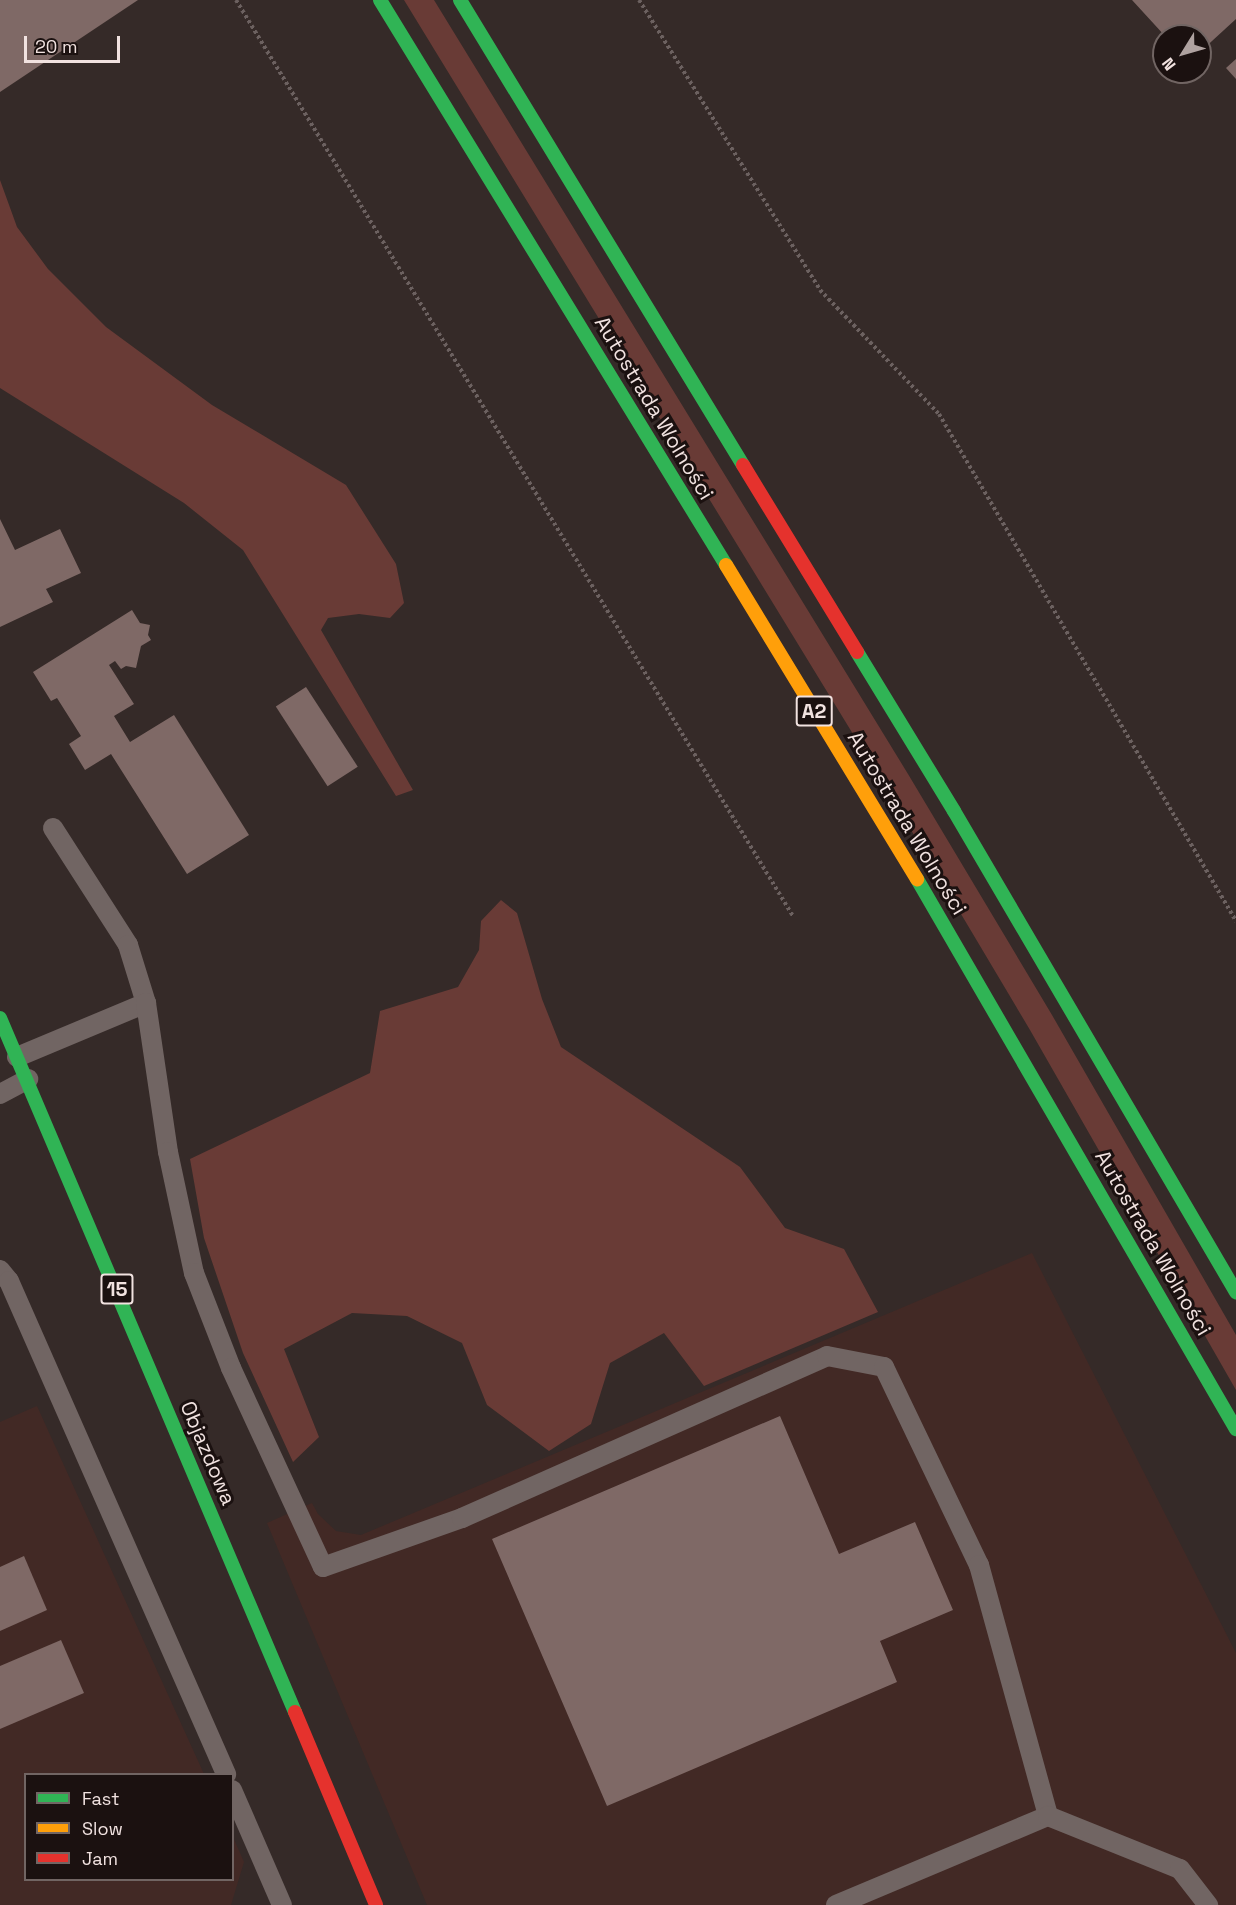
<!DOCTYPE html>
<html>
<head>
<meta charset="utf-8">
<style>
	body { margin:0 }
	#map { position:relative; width:1236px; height:1905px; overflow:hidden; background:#352a28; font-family:"Space Grotesk",sans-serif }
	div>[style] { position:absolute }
	.built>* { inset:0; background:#422925 }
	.green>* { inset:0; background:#693b36 }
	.building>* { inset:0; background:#7f6966; transform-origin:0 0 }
	.path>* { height:4px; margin-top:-2px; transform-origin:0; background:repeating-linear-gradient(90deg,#6c6160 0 3px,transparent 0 6px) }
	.lane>* { height:20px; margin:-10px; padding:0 10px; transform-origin:10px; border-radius:10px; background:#716563 }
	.fast>* { height:14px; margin:-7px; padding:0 7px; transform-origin:7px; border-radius:7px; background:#30b455 }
	.slow>* { height:14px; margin:-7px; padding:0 7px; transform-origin:7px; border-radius:7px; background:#ff9f0a }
	.jam>* { height:14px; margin:-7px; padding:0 7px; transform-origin:7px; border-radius:7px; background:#e5322d }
	span { translate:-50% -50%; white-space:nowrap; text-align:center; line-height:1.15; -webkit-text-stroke:6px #1b1110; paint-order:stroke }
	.shield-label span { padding:2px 4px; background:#1b1110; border:2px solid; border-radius:4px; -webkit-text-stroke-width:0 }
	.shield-label { font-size:20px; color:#f1e2e0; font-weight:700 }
	.street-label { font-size:21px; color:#f1e2e0 }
	.legend { position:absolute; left:24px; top:1773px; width:210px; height:108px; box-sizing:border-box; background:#1b1110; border:2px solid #716563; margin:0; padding:8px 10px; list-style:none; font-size:18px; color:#f1e2e0 }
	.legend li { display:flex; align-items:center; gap:12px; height:30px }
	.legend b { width:30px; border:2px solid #716563 }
	.north { position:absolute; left:1152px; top:24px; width:60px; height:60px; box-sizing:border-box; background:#1b1110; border:2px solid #716563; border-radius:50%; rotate:233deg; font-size:16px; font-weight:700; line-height:24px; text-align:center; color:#f1e2e0 }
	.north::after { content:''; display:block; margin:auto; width:21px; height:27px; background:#afa2a0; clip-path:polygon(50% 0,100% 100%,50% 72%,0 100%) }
	.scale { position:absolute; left:24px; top:36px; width:96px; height:27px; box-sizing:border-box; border:3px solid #f1e2e0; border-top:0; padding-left:8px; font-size:18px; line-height:21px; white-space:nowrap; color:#f1e2e0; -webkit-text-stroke:4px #1b1110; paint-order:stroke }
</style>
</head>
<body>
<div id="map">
	<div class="built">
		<div style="clip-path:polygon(1032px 1253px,1236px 1653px,1236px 1905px,427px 1905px,267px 1523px,312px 1503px,318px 1514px,336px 1531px,361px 1535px)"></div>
		<div style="clip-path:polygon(37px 1406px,204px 1774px,26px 1774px,26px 1880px,232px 1880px,233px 1837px,244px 1862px,231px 1905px,0 1905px,0 1422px)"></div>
	</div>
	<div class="green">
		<div style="clip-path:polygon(404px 0,434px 0,908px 774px,1052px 1015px,1236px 1335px,1236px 1390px,1030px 1030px,886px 788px)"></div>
		<div style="clip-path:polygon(0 180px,17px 227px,48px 269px,106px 327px,212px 405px,346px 485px,396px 564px,404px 603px,390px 618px,359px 614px,328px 618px,321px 630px,413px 790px,396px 796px,243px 550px,184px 503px,0 388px)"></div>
		<div style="clip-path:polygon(501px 900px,517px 913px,542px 999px,561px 1047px,740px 1167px,785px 1228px,844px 1249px,878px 1312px,704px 1386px,664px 1333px,610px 1363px,591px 1424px,549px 1451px,487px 1405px,462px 1343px,407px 1316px,352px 1313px,284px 1349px,319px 1437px,293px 1462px,243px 1353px,204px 1238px,190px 1159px,370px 1073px,380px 1011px,458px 987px,479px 950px,481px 921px)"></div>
	</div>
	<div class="building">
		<div style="clip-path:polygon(0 0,138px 0,0 92px)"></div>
		<div style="clip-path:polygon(1132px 0,1236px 0,1236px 19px,1200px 52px,1200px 36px,1165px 36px)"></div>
		<div style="clip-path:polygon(1236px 59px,1236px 79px,1226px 68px)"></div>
		<div style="clip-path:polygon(0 519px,15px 550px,60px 529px,81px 573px,46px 589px,53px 602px,0 627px)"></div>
		<div style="clip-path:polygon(132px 610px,140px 623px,150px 625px,148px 635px,151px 640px,141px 646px,136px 668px,126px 666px,121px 669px,115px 661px,109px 665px,134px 704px,114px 716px,130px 742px,174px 715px,249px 835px,187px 874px,111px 754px,85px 770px,69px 744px,81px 736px,57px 698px,51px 701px,33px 672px)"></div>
		<div style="left:306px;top:687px;width:95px;height:36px;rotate:57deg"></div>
		<div style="clip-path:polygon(780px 1416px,839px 1554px,915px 1522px,953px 1610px,880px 1641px,897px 1682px,607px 1806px,492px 1539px)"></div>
		<div style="clip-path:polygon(24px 1556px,47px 1610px,0 1631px,0 1567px)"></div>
		<div style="clip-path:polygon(61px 1640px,84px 1693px,0 1729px,0 1666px)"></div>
	</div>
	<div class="path">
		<div style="left:236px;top:0;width:1072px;rotate:58.7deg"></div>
		<div style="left:639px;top:0;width:342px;rotate:58deg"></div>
		<div style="left:820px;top:290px;width:172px;rotate:46.2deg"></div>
		<div style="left:939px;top:414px;width:588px;rotate:59.64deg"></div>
	</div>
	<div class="lane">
		<div style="left:53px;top:828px;width:139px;rotate:57.3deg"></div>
		<div style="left:128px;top:945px;width:61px;rotate:72.8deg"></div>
		<div style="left:17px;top:1057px;width:140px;rotate:-22.7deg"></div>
		<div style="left:146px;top:1003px;width:151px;rotate:81.6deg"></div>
		<div style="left:168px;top:1152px;width:124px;rotate:77.9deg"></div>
		<div style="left:194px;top:1273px;width:102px;rotate:68.7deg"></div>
		<div style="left:231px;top:1368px;width:219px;rotate:65.2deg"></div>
		<div style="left:323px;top:1567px;width:147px;rotate:-19.4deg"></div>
		<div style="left:462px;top:1518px;width:399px;rotate:-23.9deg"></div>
		<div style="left:827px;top:1356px;width:58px;rotate:10.9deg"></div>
		<div style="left:884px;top:1367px;width:220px;rotate:64.4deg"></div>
		<div style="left:979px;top:1565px;width:260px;rotate:74.6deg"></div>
		<div style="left:0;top:1094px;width:32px;rotate:-28deg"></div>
		<div style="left:0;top:1270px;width:14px;rotate:51deg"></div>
		<div style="left:9px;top:1281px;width:539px;rotate:66.24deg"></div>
		<div style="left:232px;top:1790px;width:125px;rotate:66.5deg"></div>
		<div style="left:836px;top:1905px;width:230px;rotate:-22.8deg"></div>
		<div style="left:1048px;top:1816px;width:142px;rotate:21.9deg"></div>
		<div style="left:1180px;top:1869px;width:46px;rotate:52.1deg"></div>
	</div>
	<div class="fast">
		<div style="left:380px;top:0;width:663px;rotate:58.52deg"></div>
		<div style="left:460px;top:0;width:544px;rotate:58.68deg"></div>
		<div style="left:857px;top:652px;width:186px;rotate:58.6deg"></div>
		<div style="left:954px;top:811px;width:558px;rotate:59.62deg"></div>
		<div style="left:917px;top:879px;width:636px;rotate:59.89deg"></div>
		<div style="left:0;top:1018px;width:754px;rotate:66.97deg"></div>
	</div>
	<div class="slow">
		<div style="left:726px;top:565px;width:368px;rotate:58.7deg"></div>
	</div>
	<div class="jam">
		<div style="left:743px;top:465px;width:219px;rotate:58.6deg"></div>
		<div style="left:295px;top:1712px;width:209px;rotate:67.2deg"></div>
	</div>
	<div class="shield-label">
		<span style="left:814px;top:711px">A2</span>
		<span style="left:117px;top:1289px">15</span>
	</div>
	<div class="street-label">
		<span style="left:654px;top:408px;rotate:59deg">Autostrada Wolności</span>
		<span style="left:907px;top:823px;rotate:59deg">Autostrada Wolności</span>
		<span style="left:1153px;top:1243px;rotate:60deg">Autostrada Wolności</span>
		<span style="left:208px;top:1453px;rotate:67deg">Objazdowa</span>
	</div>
	<ul class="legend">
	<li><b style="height:8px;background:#30b455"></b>Fast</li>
	<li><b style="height:8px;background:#ff9f0a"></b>Slow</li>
	<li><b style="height:8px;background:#e5322d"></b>Jam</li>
	</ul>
	<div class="north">N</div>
	<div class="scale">20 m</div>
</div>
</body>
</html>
